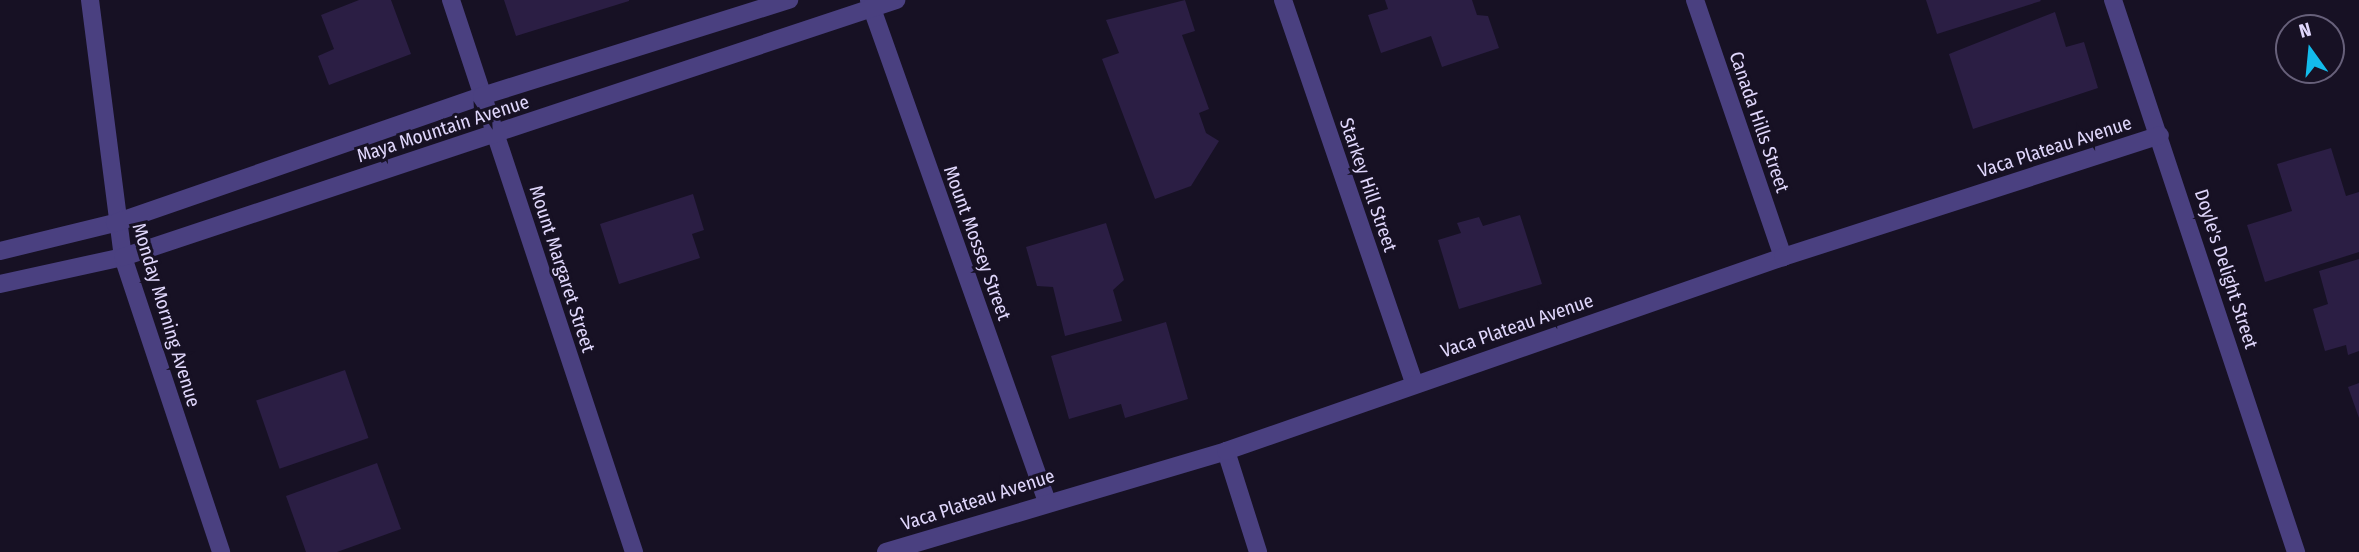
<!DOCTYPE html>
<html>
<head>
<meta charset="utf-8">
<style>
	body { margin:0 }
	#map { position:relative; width:2359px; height:552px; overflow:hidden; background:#171124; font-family:"Fira Sans Condensed",sans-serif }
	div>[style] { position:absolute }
	.building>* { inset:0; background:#2b1e44; transform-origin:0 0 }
	.street>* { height:18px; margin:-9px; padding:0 9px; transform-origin:9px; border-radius:9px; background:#4a4080 }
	span { translate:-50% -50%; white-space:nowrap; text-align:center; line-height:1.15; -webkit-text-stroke:6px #171124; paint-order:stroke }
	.street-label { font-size:19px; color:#e0d7fc }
	.north { position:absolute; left:2275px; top:14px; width:70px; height:70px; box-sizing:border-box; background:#171124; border:2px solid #67607a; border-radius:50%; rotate:345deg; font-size:19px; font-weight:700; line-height:28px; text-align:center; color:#e0d7fc }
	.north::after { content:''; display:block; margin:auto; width:24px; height:32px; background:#13bcec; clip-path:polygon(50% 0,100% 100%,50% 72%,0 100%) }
</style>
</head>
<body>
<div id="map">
	<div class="building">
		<div style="clip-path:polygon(359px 0,391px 0,411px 54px,329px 85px,318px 56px,334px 49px,321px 15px)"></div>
		<div style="clip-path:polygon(504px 0,629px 0,629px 1px,516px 36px)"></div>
		<div style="clip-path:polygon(1185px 0,1195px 31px,1182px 35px,1209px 109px,1199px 113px,1206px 133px,1219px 141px,1191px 186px,1155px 199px,1102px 59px,1119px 53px,1106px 20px)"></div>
		<div style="clip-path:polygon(1385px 0,1472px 0,1477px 15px,1488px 16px,1499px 48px,1442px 67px,1431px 36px,1381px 53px,1368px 15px,1388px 9px)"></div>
		<div style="clip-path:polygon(1926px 0,2040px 0,2041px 1px,1937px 34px)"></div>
		<div style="clip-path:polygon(2055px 12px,2066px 47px,2084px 42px,2098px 88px,1973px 129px,1949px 54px)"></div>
		<div style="clip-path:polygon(2331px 148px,2346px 196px,2359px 192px,2359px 252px,2265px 282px,2247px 225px,2292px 211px,2277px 164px)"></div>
		<div style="clip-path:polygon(693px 194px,704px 230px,692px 234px,700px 258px,619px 284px,600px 224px)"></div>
		<div style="clip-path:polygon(1520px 215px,1542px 284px,1459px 309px,1438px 240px,1461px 233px,1457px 223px,1479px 217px,1483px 226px)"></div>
		<div style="clip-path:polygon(1106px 223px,1124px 280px,1113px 290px,1122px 321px,1065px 336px,1053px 287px,1037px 286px,1026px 247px)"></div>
		<div style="clip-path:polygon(2359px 259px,2359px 351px,2348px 355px,2346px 345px,2325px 351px,2313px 309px,2328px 304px,2319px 271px)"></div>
		<div style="clip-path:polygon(1166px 322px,1188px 399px,1125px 418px,1121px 404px,1069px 419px,1051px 356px)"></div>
		<div style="left:345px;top:370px;width:72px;height:94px;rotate:71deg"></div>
		<div style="clip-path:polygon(2359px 383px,2359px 418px,2348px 387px)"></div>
		<div style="clip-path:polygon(377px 463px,401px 529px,337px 552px,306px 552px,286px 496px)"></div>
	</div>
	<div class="street">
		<div style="left:90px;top:0;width:259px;rotate:82.7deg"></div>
		<div style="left:123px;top:257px;width:311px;rotate:71.6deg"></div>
		<div style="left:451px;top:0;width:582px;rotate:71.66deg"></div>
		<div style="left:869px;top:0;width:529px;rotate:70.47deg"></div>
		<div style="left:1283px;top:0;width:405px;rotate:71.1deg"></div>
		<div style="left:1695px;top:0;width:272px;rotate:71.1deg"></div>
		<div style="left:2113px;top:0;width:582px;rotate:71.66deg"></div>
		<div style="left:0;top:251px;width:118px;rotate:-13.7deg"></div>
		<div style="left:115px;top:223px;width:388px;rotate:-19.1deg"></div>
		<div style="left:482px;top:96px;width:322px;rotate:-17.4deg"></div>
		<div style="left:0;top:284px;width:126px;rotate:-12.4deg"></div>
		<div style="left:123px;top:257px;width:815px;rotate:-18.39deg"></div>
		<div style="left:1226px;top:451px;width:106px;rotate:72.4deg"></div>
		<div style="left:886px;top:552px;width:355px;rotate:-16.5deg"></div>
		<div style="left:1226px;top:451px;width:590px;rotate:-19.2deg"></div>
		<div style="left:1783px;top:257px;width:396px;rotate:-17.9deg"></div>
	</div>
	<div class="street-label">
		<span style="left:1759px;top:122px;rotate:71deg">Canada Hills Street</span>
		<span style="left:443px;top:129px;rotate:-18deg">Maya Mountain Avenue</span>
		<span style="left:2055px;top:147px;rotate:-18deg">Vaca Plateau Avenue</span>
		<span style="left:1368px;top:185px;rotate:71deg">Starkey Hill Street</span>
		<span style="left:977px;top:243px;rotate:70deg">Mount Mossey Street</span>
		<span style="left:562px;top:269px;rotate:72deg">Mount Margaret Street</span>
		<span style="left:2226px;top:269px;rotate:72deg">Doyle's Delight Street</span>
		<span style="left:166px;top:315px;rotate:73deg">Monday Morning Avenue</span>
		<span style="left:1517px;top:326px;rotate:-19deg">Vaca Plateau Avenue</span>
		<span style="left:978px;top:500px;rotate:-18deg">Vaca Plateau Avenue</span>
	</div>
	<div class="north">N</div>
</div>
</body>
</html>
